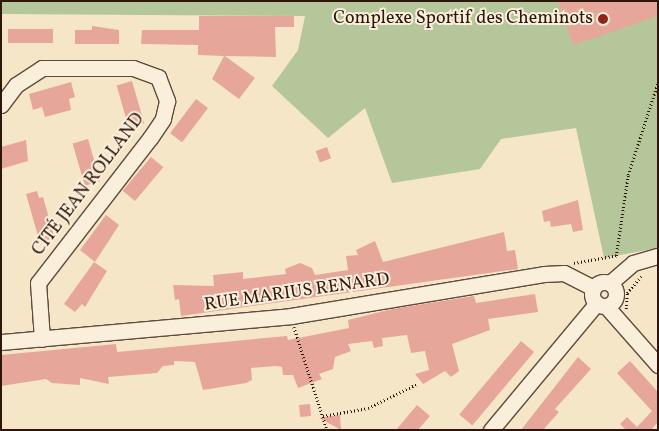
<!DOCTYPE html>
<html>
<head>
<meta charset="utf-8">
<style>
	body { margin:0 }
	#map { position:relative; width:659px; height:431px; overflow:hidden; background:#f6e6c8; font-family:Vollkorn,serif }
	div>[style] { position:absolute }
	.green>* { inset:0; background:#b6c69b }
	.building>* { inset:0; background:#e6a79a; transform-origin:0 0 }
	.path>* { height:2.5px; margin-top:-1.25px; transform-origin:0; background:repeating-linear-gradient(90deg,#2e160d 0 1px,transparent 0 3.5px) }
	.roads { filter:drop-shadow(1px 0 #604a3c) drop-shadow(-1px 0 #604a3c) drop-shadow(0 1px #604a3c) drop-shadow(0 -1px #604a3c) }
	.minor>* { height:15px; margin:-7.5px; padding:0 7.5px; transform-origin:7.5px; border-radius:7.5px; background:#f9efdb }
	.minor>.ring { margin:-7.5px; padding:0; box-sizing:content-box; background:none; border:15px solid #f9efdb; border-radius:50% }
	.dots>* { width:14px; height:14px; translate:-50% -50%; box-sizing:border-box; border:2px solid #f9efdb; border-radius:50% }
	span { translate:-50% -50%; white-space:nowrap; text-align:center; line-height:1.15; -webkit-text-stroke:4px #f9efdb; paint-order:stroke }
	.poi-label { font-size:18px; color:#2e160d }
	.right { translate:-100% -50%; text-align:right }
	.street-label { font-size:18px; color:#2e160d }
	.frame { position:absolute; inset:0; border:2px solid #2e160d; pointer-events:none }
</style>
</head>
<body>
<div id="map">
	<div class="green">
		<div style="clip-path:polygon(1px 1px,658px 1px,658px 256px,653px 249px,604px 258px,576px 128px,501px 139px,480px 169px,392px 183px,365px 108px,328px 138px,272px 86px,298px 50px,305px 16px,1px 14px)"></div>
	</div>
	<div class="building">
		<div style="clip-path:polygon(558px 1px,656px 1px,658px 16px,573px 45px)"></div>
		<div style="clip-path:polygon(199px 16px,294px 16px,294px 27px,275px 27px,276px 57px,225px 56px,255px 78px,239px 99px,212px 79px,224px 56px,198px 55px,198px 45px,141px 44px,142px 30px,199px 30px)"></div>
		<div style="clip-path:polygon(92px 26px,119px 30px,119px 44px,75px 44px,75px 30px,92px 30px)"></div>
		<div style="left:8px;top:29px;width:45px;height:14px"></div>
		<div style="left:132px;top:81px;width:44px;height:16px;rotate:74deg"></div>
		<div style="clip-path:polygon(71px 82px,75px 97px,69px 99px,71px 110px,45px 117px,42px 107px,33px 110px,29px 94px)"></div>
		<div style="left:196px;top:99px;width:15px;height:43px;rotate:37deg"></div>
		<div style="left:88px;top:139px;width:44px;height:16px;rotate:74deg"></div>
		<div style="clip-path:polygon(26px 140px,28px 161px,1px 169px,1px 147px)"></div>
		<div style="left:327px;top:147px;width:12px;height:12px;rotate:70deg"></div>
		<div style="left:151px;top:157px;width:16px;height:44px;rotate:40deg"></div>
		<div style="clip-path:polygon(37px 191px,39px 198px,43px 197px,55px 239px,40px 243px,26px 194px)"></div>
		<div style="clip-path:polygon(578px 200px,583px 230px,573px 232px,571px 224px,551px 227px,550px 221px,544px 222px,542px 211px)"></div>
		<div style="clip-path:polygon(106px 215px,119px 225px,95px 262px,80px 250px)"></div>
		<div style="clip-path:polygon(504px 232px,507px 251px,515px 250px,518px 269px,181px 316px,179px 299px,175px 300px,173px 285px,214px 286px,213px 275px,243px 272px,243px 279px,286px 274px,285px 269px,300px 263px,312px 268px,315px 275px,348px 270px,346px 256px,358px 255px,356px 250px,375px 241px,383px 262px)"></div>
		<div style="clip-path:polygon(94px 262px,107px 271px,85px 307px,82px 304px,75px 312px,64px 304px)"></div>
		<div style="clip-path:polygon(535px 294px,538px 312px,488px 319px,490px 330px,452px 344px,459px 371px,451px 377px,445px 371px,423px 384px,415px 374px,429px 370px,425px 351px,411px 353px,407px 335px,382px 338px,383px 346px,374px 348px,372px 341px,348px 344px,351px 351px,335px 357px,333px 369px,319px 374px,322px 379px,298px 388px,293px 375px,283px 375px,282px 367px,276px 366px,251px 368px,252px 380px,246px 383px,203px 390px,195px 362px,174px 361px,174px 365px,163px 366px,157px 373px,108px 377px,109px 384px,80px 378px,80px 385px,52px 383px,46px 379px,1px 386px,1px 355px,116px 344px,117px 352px,287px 336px,288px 340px,349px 328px,348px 320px,392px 309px,474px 296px,476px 303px)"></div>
		<div style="left:521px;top:341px;width:17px;height:96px;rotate:40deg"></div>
		<div style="clip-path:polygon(578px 357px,591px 369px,555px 409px,559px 412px,543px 430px,521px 430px)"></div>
		<div style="clip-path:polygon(630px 361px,658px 392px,658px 422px,651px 430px,626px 430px,620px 424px,627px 417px,637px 427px,652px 411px,617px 373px)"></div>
		<div style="left:310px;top:404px;width:12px;height:11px;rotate:85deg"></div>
		<div style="clip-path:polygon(417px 405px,430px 416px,418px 430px,396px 430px)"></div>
		<div style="clip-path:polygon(340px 415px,341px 430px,319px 418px)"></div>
	</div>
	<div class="path">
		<div style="left:616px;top:256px;width:82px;rotate:-81.6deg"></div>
		<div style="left:628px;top:175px;width:98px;rotate:-72.1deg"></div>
		<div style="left:574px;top:263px;width:45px;rotate:-10.3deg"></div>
		<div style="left:626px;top:309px;width:16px;rotate:-86deg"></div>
		<div style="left:627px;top:293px;width:23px;rotate:-50deg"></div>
		<div style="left:294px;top:327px;width:108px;rotate:72.2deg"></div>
		<div style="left:323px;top:416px;width:46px;rotate:-10.1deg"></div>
		<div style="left:368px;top:408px;width:55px;rotate:-26.1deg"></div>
	</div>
	<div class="roads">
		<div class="minor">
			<div style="left:1px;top:105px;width:25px;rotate:-53deg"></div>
			<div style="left:16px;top:85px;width:31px;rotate:-33deg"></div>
			<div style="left:42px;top:68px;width:91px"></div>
			<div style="left:133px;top:68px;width:27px;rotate:20deg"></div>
			<div style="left:158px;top:77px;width:26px;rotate:69deg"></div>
			<div style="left:167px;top:101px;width:18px;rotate:103deg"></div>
			<div style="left:163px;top:119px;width:23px;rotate:124deg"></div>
			<div style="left:150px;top:138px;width:183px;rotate:127.7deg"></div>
			<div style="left:38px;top:283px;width:56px;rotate:85.9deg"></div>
			<div class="ring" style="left:592px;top:282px;width:9px;height:9px"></div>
			<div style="left:610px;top:283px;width:30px;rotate:-41deg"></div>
			<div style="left:633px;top:263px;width:26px;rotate:-16deg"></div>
			<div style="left:606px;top:306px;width:79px;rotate:48.6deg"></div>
			<div style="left:1px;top:342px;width:291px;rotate:-5.1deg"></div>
			<div style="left:291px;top:316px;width:256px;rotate:-9.4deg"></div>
			<div style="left:544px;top:274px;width:20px;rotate:-3deg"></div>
			<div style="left:564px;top:273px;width:33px;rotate:27deg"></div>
			<div style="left:491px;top:430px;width:165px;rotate:-50.2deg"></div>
		</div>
	</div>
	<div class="dots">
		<div style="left:603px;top:19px;background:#8f2418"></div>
	</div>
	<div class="poi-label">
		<span class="right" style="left:593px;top:19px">Complexe Sportif des Cheminots</span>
	</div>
	<div class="street-label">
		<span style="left:89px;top:185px;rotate:-53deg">CITÉ JEAN ROLLAND</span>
		<span style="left:297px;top:293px;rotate:-8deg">RUE MARIUS RENARD</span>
	</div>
	<div class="frame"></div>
</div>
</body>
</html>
